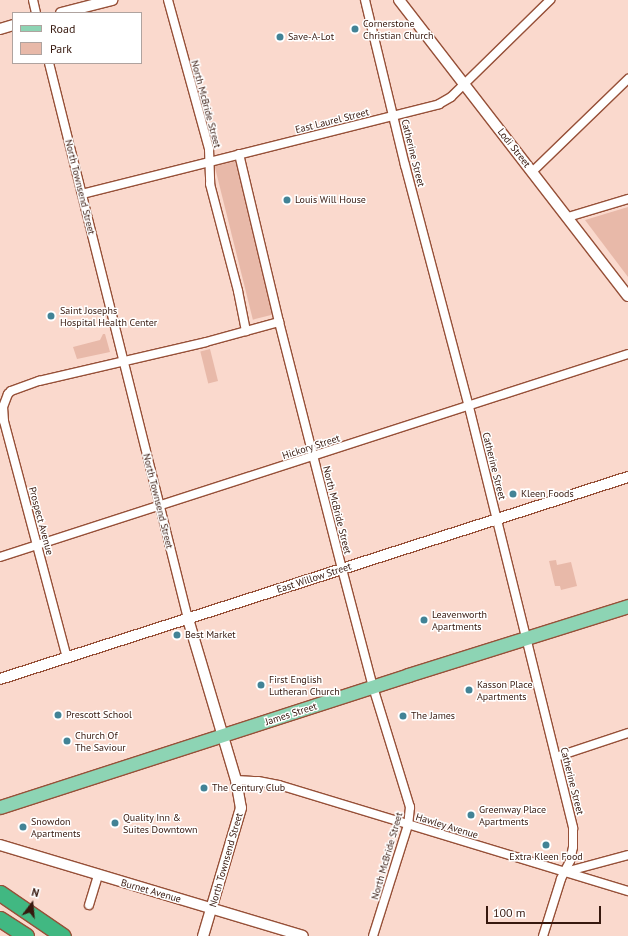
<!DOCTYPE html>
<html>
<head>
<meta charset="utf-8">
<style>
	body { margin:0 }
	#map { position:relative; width:628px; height:936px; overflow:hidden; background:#fad9cd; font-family:"PT Sans",sans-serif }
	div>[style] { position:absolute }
	.green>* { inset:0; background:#e8b9a9; transform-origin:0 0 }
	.roads { filter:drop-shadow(1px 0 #965038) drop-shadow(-1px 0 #965038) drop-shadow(0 1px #965038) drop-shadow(0 -1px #965038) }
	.minor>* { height:8px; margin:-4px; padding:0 4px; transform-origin:4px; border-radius:4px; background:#fff }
	.tertiary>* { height:10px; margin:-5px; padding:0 5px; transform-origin:5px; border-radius:5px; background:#fff }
	.primary>* { height:13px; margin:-6.5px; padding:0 6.5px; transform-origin:6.5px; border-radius:6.5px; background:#8dd4b4 }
	.motorway>* { height:15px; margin:-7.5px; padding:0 7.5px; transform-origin:7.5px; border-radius:7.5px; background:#41b882 }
	.dots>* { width:11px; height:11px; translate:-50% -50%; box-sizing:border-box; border:2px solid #fff; border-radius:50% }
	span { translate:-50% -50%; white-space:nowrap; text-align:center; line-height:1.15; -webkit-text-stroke:3px #fff; paint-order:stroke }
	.poi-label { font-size:10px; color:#36180e }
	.left { translate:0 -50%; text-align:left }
	.street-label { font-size:10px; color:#36180e }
	.legend { position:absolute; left:12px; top:12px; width:130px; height:52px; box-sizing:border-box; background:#fff; border:1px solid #afa39f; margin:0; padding:5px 7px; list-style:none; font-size:12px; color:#36180e }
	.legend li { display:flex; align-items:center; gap:8px; height:20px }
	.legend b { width:20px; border:1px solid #afa39f }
	.north { position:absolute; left:12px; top:884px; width:40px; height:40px; -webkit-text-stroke:3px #fff; paint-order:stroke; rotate:16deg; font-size:11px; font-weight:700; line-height:16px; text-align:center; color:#36180e }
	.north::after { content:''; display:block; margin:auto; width:14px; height:18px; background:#36180e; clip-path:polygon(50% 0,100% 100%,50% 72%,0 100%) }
	.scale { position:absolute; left:486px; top:906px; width:115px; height:18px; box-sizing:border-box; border:2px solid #36180e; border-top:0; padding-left:5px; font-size:12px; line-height:14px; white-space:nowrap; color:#36180e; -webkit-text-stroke:3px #fff; paint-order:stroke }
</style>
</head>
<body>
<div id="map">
	<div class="green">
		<div style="left:236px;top:161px;width:158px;height:22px;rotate:76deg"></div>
		<div style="clip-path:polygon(628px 207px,628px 277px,585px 220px)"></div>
		<div style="clip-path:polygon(103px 334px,105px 334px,110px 352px,77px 359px,73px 347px,100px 340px)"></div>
		<div style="left:210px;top:349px;width:33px;height:10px;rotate:76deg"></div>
		<div style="clip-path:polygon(556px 560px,557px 565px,571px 562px,577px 586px,561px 590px,560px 586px,555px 586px,549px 561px)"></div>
	</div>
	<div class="roads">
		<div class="minor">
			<div style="left:33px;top:0;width:13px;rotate:77deg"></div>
			<div style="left:168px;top:0;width:155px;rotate:74.6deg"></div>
			<div style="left:209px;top:149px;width:35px;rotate:88deg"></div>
			<div style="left:210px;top:184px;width:111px;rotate:75.3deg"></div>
			<div style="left:238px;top:291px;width:41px;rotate:78.7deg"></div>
			<div style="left:365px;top:0;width:170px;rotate:76.4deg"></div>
			<div style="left:405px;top:165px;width:250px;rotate:75.2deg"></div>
			<div style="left:469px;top:407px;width:434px;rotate:76.1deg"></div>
			<div style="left:573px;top:828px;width:19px;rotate:90deg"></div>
			<div style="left:573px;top:847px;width:14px;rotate:102deg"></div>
			<div style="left:570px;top:861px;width:20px;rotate:117deg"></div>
			<div style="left:561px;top:879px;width:60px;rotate:107.5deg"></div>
			<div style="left:49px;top:63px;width:573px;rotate:75.96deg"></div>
			<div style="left:239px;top:154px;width:173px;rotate:76.6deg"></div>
			<div style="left:279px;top:322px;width:255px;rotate:75.7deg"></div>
			<div style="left:342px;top:569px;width:122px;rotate:75.3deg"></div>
			<div style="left:373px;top:687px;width:126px;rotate:72.9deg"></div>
			<div style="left:410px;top:807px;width:18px;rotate:96deg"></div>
			<div style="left:408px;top:825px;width:116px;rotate:107.5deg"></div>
			<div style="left:532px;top:172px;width:134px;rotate:-44.1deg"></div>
			<div style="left:82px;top:194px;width:368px;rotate:-14.1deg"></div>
			<div style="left:439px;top:104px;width:14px;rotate:-30deg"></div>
			<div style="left:451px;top:97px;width:139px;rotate:-44.4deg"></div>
			<div style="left:568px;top:217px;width:63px;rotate:-16.7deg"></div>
			<div style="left:0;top:557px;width:660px;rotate:-17.91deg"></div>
			<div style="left:67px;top:658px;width:245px;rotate:-104.9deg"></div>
			<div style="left:4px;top:421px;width:14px;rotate:-94deg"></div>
			<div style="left:3px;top:407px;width:14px;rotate:-69deg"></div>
			<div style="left:8px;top:394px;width:4px;rotate:-45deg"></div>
			<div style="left:11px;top:391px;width:30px;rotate:-20deg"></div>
			<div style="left:39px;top:381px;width:171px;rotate:-13.1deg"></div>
			<div style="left:206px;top:342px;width:76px;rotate:-15.3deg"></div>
			<div style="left:556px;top:757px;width:76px;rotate:-18.4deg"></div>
			<div style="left:236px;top:780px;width:22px;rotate:3deg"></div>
			<div style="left:258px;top:781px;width:21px;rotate:11deg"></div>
			<div style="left:279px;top:785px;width:365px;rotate:16.9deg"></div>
			<div style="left:565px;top:872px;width:65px;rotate:-15.1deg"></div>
			<div style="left:89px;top:905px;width:31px;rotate:-73deg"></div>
		</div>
		<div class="tertiary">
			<div style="left:399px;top:0;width:374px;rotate:52.3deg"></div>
			<div style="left:61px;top:13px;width:53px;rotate:-14.3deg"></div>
			<div style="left:0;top:29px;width:14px;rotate:-17deg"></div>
			<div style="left:188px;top:619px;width:168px;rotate:73.4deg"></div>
			<div style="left:236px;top:780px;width:28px;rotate:80deg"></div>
			<div style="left:241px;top:808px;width:134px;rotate:106.5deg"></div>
			<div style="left:0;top:679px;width:660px;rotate:-17.83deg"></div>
			<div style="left:0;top:845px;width:316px;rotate:16.7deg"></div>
		</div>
		<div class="primary">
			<div style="left:0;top:807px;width:429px;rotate:-17.9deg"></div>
			<div style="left:408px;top:675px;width:231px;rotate:-17.4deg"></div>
		</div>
		<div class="motorway">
			<div style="left:0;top:893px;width:76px;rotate:34.3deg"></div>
			<div style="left:0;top:919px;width:31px;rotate:33deg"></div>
		</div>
	</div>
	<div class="dots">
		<div style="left:355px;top:29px;background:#428396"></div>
		<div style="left:280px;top:37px;background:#428396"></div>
		<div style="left:287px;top:200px;background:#428396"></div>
		<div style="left:51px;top:316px;background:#428396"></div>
		<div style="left:513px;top:494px;background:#428396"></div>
		<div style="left:424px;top:620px;background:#428396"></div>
		<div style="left:177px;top:635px;background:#428396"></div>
		<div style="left:261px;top:685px;background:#428396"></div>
		<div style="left:469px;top:690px;background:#428396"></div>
		<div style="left:58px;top:715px;background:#428396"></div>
		<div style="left:403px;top:716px;background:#428396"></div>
		<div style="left:67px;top:741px;background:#428396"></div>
		<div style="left:204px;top:788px;background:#428396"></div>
		<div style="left:471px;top:815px;background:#428396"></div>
		<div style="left:115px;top:823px;background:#428396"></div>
		<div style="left:23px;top:827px;background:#428396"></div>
		<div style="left:546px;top:845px;background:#428396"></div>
	</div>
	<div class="poi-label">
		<span class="left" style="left:363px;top:29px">Cornerstone<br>Christian Church</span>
		<span class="left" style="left:288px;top:37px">Save-A-Lot</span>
		<span class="left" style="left:295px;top:200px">Louis Will House</span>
		<span class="left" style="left:60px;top:316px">Saint Josephs<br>Hospital Health Center</span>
		<span class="left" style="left:521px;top:494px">Kleen Foods</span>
		<span class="left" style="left:432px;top:620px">Leavenworth<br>Apartments</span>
		<span class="left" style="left:185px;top:635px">Best Market</span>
		<span class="left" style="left:269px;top:685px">First English<br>Lutheran Church</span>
		<span class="left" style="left:477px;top:690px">Kasson Place<br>Apartments</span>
		<span class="left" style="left:66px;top:715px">Prescott School</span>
		<span class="left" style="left:411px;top:716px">The James</span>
		<span class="left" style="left:75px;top:741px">Church Of<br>The Saviour</span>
		<span class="left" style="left:212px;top:788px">The Century Club</span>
		<span class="left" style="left:479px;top:815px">Greenway Place<br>Apartments</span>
		<span class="left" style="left:123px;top:823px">Quality Inn &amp;<br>Suites Downtown</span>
		<span class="left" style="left:31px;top:827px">Snowdon<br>Apartments</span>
		<span style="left:546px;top:857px">Extra Kleen Food</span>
	</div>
	<div class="street-label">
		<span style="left:206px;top:104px;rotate:75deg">North McBride Street</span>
		<span style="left:332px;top:121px;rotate:-14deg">East Laurel Street</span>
		<span style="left:514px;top:148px;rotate:52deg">Lodi Street</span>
		<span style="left:413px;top:153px;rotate:76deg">Catherine Street</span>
		<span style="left:80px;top:187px;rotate:76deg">North Townsend Street</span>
		<span style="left:311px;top:447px;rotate:-18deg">Hickory Street</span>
		<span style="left:494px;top:466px;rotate:76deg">Catherine Street</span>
		<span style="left:158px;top:501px;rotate:76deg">North Townsend Street</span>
		<span style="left:337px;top:510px;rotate:76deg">North McBride Street</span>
		<span style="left:41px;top:521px;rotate:75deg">Prospect Avenue</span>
		<span style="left:314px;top:578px;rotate:-18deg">East Willow Street</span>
		<span style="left:291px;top:714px;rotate:-18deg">James Street</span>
		<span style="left:572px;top:781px;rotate:76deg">Catherine Street</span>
		<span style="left:447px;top:826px;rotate:17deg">Hawley Avenue</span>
		<span style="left:387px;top:856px;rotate:-74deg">North McBride Street</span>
		<span style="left:226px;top:860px;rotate:-74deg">North Townsend Street</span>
		<span style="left:151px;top:891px;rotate:16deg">Burnet Avenue</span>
	</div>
	<ul class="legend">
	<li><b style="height:5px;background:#8dd4b4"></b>Road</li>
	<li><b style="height:11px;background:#e8b9a9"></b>Park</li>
	</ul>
	<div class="north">N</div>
	<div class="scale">100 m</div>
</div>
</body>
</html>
